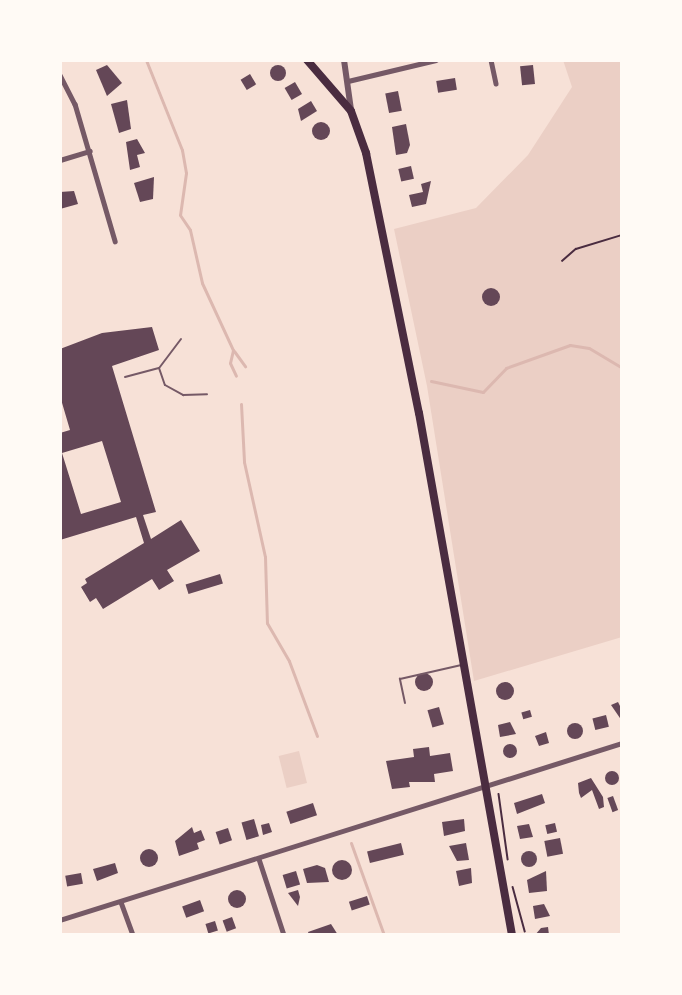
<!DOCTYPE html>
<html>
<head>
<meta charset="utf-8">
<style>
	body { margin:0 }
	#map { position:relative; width:682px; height:995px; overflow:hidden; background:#f7e1d7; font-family:Manrope,sans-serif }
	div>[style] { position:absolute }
	.green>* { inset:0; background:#ebcfc5; transform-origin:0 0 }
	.stream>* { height:3px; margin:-1.5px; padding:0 1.5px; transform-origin:1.5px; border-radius:1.5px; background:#dcb8b0 }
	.building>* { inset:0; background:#644757; transform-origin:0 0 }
	.round { border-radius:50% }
	.path>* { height:1.5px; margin:-0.75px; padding:0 0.75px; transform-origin:0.75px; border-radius:0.75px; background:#4a2c40 }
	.service>* { height:2px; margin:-1px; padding:0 1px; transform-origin:1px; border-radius:1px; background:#755966 }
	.minor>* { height:4.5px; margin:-2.25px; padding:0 2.25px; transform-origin:2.25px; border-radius:2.25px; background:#755966 }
	.tertiary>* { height:6px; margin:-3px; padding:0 3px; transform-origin:3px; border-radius:3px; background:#755966 }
	.primary>* { height:8px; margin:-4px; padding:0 4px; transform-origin:4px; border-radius:4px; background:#4a2c40 }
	span { translate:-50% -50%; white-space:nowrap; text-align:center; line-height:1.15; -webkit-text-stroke:6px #fffaf5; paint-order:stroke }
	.frame { position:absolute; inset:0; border:62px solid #fffaf5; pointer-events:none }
</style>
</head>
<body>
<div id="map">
	<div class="green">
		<div style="clip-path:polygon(563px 60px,622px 60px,622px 637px,474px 681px,427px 386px,394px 229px,476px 208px,528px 155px,572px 87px)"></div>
		<div style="left:299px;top:751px;width:33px;height:21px;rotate:76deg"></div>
	</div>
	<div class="stream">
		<div style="left:146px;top:60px;width:97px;rotate:68.2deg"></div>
		<div style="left:182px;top:150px;width:23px;rotate:80deg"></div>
		<div style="left:186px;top:173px;width:42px;rotate:98.1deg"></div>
		<div style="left:180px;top:215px;width:18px;rotate:56deg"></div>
		<div style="left:190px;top:230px;width:54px;rotate:77.2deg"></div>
		<div style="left:202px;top:283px;width:74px;rotate:65.2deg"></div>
		<div style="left:233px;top:350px;width:13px;rotate:103deg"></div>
		<div style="left:230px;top:363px;width:14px;rotate:65deg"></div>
		<div style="left:234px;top:351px;width:19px;rotate:54deg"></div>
		<div style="left:431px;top:381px;width:53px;rotate:11.9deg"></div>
		<div style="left:483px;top:392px;width:33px;rotate:-46deg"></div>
		<div style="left:506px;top:368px;width:68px;rotate:-19.8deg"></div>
		<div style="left:570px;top:345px;width:19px;rotate:9deg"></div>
		<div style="left:589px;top:348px;width:39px;rotate:31deg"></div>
		<div style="left:241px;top:404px;width:58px;rotate:87deg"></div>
		<div style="left:244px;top:462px;width:97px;rotate:77.5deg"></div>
		<div style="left:265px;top:557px;width:66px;rotate:88.3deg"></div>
		<div style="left:267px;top:623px;width:44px;rotate:59.9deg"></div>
		<div style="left:289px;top:661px;width:80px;rotate:69.5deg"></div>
		<div style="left:351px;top:843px;width:98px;rotate:70.3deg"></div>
	</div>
	<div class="building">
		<div style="clip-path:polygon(107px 65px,122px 83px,107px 96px,96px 70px)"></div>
		<div style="left:533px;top:65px;width:19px;height:13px;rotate:84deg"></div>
		<div class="round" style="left:270px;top:65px;width:16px;height:16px"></div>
		<div style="left:250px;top:74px;width:12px;height:11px;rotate:59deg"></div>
		<div style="left:455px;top:78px;width:12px;height:19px;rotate:81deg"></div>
		<div style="left:295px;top:82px;width:14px;height:12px;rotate:60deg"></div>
		<div style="left:398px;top:91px;width:20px;height:13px;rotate:79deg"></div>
		<div style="clip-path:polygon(127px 100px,131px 129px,119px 133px,111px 104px)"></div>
		<div style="clip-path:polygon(311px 101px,317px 111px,301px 121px,298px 109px)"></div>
		<div class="round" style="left:312px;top:122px;width:18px;height:18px"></div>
		<div style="clip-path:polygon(406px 124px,410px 145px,407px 153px,396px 155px,392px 127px)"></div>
		<div style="clip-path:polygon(137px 139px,145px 153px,137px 155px,140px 167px,130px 170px,126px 142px)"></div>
		<div style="left:411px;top:166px;width:13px;height:13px;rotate:77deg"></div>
		<div style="clip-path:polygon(154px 177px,153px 199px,140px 202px,134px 183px)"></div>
		<div style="clip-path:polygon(431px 181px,426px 204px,412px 207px,409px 195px,423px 192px,421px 184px)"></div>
		<div style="clip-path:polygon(74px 191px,78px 204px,60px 209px,60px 192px)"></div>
		<div class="round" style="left:482px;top:288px;width:18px;height:18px"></div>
		<div style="clip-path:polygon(evenodd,152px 327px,159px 350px,112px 366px,156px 512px,143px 515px,151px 539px,181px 520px,200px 551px,167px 570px,174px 581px,159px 590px,152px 579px,103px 609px,96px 598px,90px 602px,81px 587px,87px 583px,85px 579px,144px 543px,136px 517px,60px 540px,60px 433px,70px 430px,60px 396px,60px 349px,102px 333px,152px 327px,102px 441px,121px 502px,81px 514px,62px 453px,102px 441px)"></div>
		<div style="left:220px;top:574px;width:10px;height:36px;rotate:73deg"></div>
		<div class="round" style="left:415px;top:673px;width:18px;height:18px"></div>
		<div class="round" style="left:496px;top:682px;width:18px;height:18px"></div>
		<div style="clip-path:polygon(618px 702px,622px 710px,622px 721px,611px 705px)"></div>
		<div style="left:439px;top:707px;width:18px;height:12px;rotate:74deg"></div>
		<div style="left:530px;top:710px;width:7px;height:9px;rotate:74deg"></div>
		<div style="left:606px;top:715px;width:12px;height:14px;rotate:76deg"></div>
		<div style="clip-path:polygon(510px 722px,516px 734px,500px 737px,498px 725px)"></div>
		<div class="round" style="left:567px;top:723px;width:16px;height:16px"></div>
		<div style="clip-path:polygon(546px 732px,549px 743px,539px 746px,535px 736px)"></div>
		<div class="round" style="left:503px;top:744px;width:14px;height:14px"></div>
		<div style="clip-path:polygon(429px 747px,430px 756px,450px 753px,453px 771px,434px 774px,435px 782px,409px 782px,410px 787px,392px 789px,386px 761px,414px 757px,413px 749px)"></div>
		<div class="round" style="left:605px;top:771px;width:14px;height:14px"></div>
		<div style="clip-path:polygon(591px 778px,603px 797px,604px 807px,599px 809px,592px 790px,581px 798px,579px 793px,578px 783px)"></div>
		<div style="clip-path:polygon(542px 794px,545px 803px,517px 814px,514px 803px)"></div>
		<div style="left:613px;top:796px;width:15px;height:6px;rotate:70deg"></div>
		<div style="left:313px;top:803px;width:13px;height:28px;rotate:72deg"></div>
		<div style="left:254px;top:819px;width:18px;height:13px;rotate:74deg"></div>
		<div style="clip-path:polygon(464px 819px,465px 831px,444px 836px,442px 822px)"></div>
		<div style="clip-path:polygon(269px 823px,272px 832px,263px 835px,261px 825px)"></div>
		<div style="left:555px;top:823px;width:9px;height:10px;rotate:77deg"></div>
		<div style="clip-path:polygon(529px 824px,533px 837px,520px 839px,517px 826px)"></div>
		<div style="clip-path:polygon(192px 827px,194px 833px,201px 830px,205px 840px,197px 843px,199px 849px,179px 856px,175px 841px)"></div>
		<div style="left:228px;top:828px;width:13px;height:13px;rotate:72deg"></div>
		<div style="left:560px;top:838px;width:16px;height:16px;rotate:79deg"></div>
		<div style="left:401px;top:843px;width:12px;height:35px;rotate:76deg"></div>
		<div style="clip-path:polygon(466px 843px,469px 860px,457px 861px,449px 846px)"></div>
		<div class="round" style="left:140px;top:849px;width:18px;height:18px"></div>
		<div class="round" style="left:521px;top:851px;width:16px;height:16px"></div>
		<div class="round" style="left:332px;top:860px;width:20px;height:20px"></div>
		<div style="clip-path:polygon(115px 863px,118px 873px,97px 881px,93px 869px)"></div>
		<div style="clip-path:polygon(317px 865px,325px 868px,329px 882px,307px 883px,303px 869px)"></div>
		<div style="clip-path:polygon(471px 868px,472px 883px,459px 886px,456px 871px)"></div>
		<div style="left:296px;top:871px;width:14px;height:14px;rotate:73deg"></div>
		<div style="clip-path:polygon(546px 871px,547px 891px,529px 893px,527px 880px)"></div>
		<div style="left:81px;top:873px;width:11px;height:16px;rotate:80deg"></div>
		<div class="round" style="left:228px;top:890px;width:18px;height:18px"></div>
		<div style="clip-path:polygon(298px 890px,300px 897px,298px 906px,288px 893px)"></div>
		<div style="left:367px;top:896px;width:9px;height:19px;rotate:72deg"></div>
		<div style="left:200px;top:900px;width:12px;height:19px;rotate:70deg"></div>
		<div style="clip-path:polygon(544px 904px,550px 916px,535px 919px,533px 906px)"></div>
		<div style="left:232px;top:917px;width:12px;height:10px;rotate:70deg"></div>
		<div style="left:215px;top:921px;width:10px;height:10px;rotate:73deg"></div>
		<div style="clip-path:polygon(331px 924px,338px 935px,309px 935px,308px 932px)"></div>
		<div style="clip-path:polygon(548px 927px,549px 935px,535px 935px,541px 928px)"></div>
	</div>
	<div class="path">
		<div style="left:562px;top:261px;width:18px;rotate:-41deg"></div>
		<div style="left:576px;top:249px;width:48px;rotate:-16.9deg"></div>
		<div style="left:499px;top:794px;width:66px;rotate:82.1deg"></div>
		<div style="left:513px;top:887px;width:46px;rotate:74.7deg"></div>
	</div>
	<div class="service">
		<div style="left:181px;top:339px;width:36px;rotate:127deg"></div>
		<div style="left:159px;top:368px;width:18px;rotate:71deg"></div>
		<div style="left:165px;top:385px;width:21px;rotate:29deg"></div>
		<div style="left:183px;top:395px;width:24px;rotate:-2deg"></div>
		<div style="left:125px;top:377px;width:35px;rotate:-15deg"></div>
		<div style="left:405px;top:703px;width:25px;rotate:-102deg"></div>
		<div style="left:400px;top:679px;width:63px;rotate:-12.9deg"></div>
	</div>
	<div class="minor">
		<div style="left:491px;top:60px;width:24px;rotate:78deg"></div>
		<div style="left:60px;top:75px;width:33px;rotate:63deg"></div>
		<div style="left:75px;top:104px;width:143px;rotate:73.7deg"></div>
		<div style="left:348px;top:81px;width:90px;rotate:-13.4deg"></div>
		<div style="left:60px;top:160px;width:31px;rotate:-17deg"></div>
		<div style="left:259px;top:859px;width:80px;rotate:71.8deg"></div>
		<div style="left:121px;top:902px;width:35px;rotate:70deg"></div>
		<div style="left:60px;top:920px;width:589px;rotate:-17.48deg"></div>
	</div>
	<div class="tertiary">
		<div style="left:344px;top:60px;width:50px;rotate:82deg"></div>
	</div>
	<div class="primary">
		<div style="left:307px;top:60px;width:67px;rotate:49.2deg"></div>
		<div style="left:351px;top:111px;width:45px;rotate:70.3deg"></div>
		<div style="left:366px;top:153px;width:265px;rotate:78.5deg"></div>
		<div style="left:419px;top:413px;width:530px;rotate:79.9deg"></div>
	</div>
	<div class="frame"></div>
</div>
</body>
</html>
